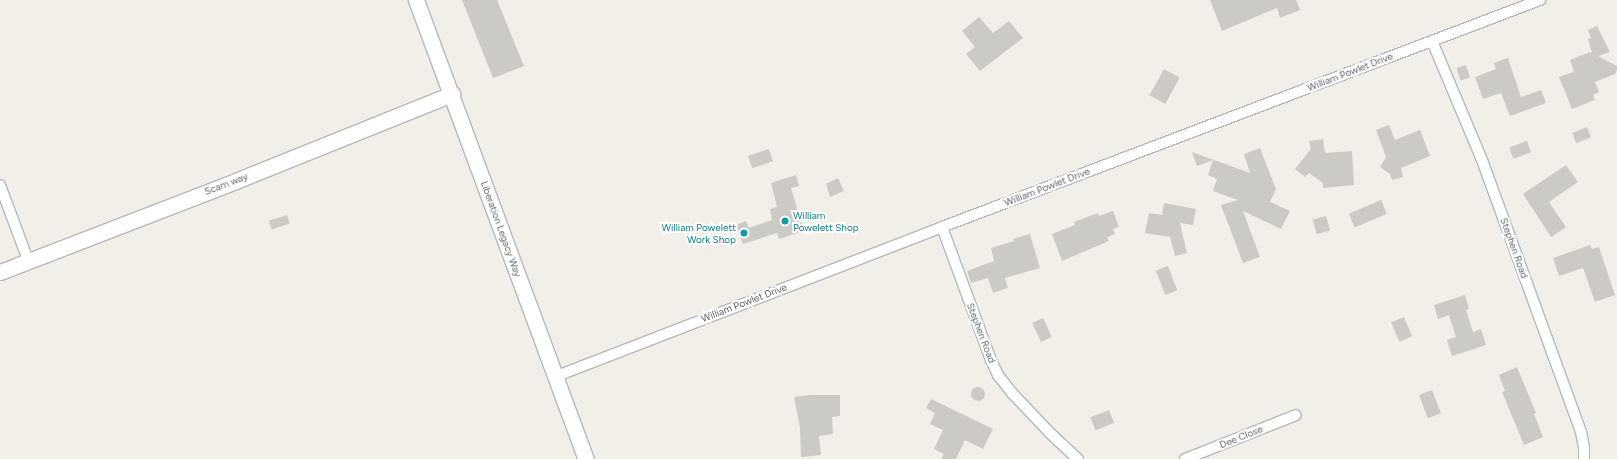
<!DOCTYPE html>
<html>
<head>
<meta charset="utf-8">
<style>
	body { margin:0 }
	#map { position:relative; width:1617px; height:459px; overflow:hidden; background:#f1efe8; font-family:Figtree,sans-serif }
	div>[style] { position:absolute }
	.building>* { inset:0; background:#cccac5; transform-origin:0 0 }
	.round { border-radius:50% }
	.roads { filter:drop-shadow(1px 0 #b5b8bc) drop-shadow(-1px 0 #b5b8bc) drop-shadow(0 1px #b5b8bc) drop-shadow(0 -1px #b5b8bc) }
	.street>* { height:10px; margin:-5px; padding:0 5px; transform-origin:5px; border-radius:5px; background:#fff }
	.secondary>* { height:15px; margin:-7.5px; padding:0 7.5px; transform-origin:7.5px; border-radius:7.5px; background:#fff }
	.dots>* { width:11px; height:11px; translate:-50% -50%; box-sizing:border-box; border:2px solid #fff; border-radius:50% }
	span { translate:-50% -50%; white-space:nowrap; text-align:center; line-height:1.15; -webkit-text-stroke:4px #fff; paint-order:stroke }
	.street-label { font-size:10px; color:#5f6368 }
	.culture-label { font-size:10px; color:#0d838f }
	.left { translate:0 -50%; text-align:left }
	.right { translate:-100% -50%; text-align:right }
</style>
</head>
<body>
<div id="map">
	<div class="building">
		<div style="clip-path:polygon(462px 0,497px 0,524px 66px,493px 78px)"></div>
		<div style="clip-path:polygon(1210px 0,1296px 0,1300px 10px,1280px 18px,1277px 8px,1222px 31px)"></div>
		<div style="clip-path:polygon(979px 17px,993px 33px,1009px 21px,1023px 38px,980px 71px,966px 54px,975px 47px,962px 31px)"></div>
		<div style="clip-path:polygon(1597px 26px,1610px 52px,1598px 56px,1617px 66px,1617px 70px,1615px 74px,1595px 82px,1599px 92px,1593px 95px,1595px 100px,1572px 109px,1559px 77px,1574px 72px,1570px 60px,1590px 52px,1592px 53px,1588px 39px,1591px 38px,1588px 30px)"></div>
		<div style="clip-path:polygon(1508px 58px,1521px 97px,1541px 90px,1546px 103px,1510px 116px,1501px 93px,1483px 99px,1475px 77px,1496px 69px,1494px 63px)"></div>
		<div style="left:1466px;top:65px;width:13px;height:10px;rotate:72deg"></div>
		<div style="left:1164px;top:69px;width:18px;height:30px;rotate:29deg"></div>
		<div style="clip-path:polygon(1389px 125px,1395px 140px,1420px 130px,1430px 156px,1401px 168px,1403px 177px,1392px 180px,1390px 174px,1380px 167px,1386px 157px,1376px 130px)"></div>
		<div style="left:1587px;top:127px;width:11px;height:16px;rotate:68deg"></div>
		<div style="clip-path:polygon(1323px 139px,1325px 153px,1352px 151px,1354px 185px,1323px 188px,1323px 183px,1309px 173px,1305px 177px,1295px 169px,1311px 149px,1309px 141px)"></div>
		<div style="left:1527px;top:141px;width:12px;height:19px;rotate:70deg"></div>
		<div style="clip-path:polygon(1260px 148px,1276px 189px,1270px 202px,1290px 211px,1281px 229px,1243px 211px,1260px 257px,1243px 263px,1221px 205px,1238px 200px,1213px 191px,1217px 179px,1208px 175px,1213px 160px,1197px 166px,1192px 152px,1250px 173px,1244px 154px)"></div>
		<div style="left:769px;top:149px;width:13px;height:22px;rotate:72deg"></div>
		<div style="clip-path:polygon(1566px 165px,1578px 182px,1549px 202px,1566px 227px,1551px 237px,1523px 194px)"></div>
		<div style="clip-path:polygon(796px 175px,799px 186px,791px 188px,804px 231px,779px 239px,777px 233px,743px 244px,736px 225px,746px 221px,749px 228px,772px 220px,770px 209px,777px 207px,771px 183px)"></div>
		<div style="clip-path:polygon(838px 178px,844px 191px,830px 197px,826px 184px)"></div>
		<div style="left:1381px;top:200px;width:15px;height:35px;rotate:67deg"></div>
		<div style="clip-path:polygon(1164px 203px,1196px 209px,1193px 225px,1180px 223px,1187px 253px,1175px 256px,1170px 237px,1145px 233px,1149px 213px,1162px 215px)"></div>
		<div style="clip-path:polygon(1113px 211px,1119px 227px,1113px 229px,1115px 234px,1107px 237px,1109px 241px,1062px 261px,1052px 234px,1075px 225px,1074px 222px,1098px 213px,1099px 216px)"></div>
		<div style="left:287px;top:215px;width:9px;height:19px;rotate:72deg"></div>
		<div style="left:1326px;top:216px;width:15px;height:14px;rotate:74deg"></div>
		<div style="clip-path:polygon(1030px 234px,1040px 268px,1005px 278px,1008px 288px,993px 293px,988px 278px,971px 283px,967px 271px,994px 261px,991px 248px,1014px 241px,1013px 239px)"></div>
		<div style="clip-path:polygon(1590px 245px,1592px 249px,1599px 247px,1615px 295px,1595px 302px,1583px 268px,1559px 276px,1553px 258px)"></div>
		<div style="left:1168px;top:266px;width:26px;height:13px;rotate:69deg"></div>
		<div style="clip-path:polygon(1465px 295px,1469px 309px,1466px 310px,1473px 332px,1481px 329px,1486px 345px,1452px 356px,1447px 340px,1456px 337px,1449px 315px,1438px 319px,1434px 305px)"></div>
		<div style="left:1404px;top:317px;width:21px;height:14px;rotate:67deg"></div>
		<div style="left:1043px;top:318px;width:21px;height:12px;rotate:65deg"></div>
		<div style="clip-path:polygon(1517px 367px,1536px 413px,1534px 414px,1543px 437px,1524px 445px,1502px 392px,1505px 391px,1499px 375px)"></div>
		<div class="round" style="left:971px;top:387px;width:14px;height:14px"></div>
		<div style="left:1432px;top:390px;width:25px;height:14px;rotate:69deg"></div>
		<div style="clip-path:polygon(811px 395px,840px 395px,840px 416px,832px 417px,833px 434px,819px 436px,821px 455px,801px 457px,800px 428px,794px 397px)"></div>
		<div style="clip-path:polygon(931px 399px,993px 429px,983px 449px,965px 440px,956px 459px,941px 459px,944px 454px,934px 449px,943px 430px,930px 424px,935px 413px,926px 408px)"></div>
		<div style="left:1109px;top:410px;width:14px;height:20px;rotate:69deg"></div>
	</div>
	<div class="roads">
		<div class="street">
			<div style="left:1432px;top:41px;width:129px;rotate:67.2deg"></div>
			<div style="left:1482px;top:160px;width:289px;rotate:70deg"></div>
			<div style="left:1581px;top:432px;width:16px;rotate:79deg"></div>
			<div style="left:1584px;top:448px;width:11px;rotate:90deg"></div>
			<div style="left:0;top:185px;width:80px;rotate:69.5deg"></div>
			<div style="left:942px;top:227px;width:142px;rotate:69.8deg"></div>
			<div style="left:991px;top:360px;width:17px;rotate:65deg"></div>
			<div style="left:998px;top:375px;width:24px;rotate:52deg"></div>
			<div style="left:1013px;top:394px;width:55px;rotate:46.5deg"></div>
			<div style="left:1051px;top:434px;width:37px;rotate:43deg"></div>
			<div style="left:554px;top:377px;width:416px;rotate:-21.1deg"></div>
			<div style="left:942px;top:227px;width:640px;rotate:-20.79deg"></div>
			<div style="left:1185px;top:459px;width:119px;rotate:-21.6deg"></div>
		</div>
		<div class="secondary">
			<div style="left:416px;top:0;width:489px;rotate:69.7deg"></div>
			<div style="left:0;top:272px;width:255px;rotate:-21.1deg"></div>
			<div style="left:238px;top:180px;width:231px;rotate:-21.9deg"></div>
		</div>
	</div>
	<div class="dots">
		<div style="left:785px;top:221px;background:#0f9aa8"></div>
		<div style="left:744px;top:233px;background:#0f9aa8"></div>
	</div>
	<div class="street-label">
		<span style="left:1350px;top:72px;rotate:-21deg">William Powlet Drive</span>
		<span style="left:226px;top:184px;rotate:-21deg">Scam way</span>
		<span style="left:1047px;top:187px;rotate:-21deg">William Powlet Drive</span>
		<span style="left:501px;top:229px;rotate:70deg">Liberation Legacy Way</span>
		<span style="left:1514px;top:248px;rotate:70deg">Stephen Road</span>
		<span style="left:744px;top:303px;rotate:-21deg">William Powlet Drive</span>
		<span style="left:981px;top:333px;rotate:69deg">Stephen Road</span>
		<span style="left:1241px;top:437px;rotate:-22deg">Dee Close</span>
	</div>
	<div class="culture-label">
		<span class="left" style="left:793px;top:221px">William<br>Powelett Shop</span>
		<span class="right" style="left:736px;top:233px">William Powelett<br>Work Shop</span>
	</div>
</div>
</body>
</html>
